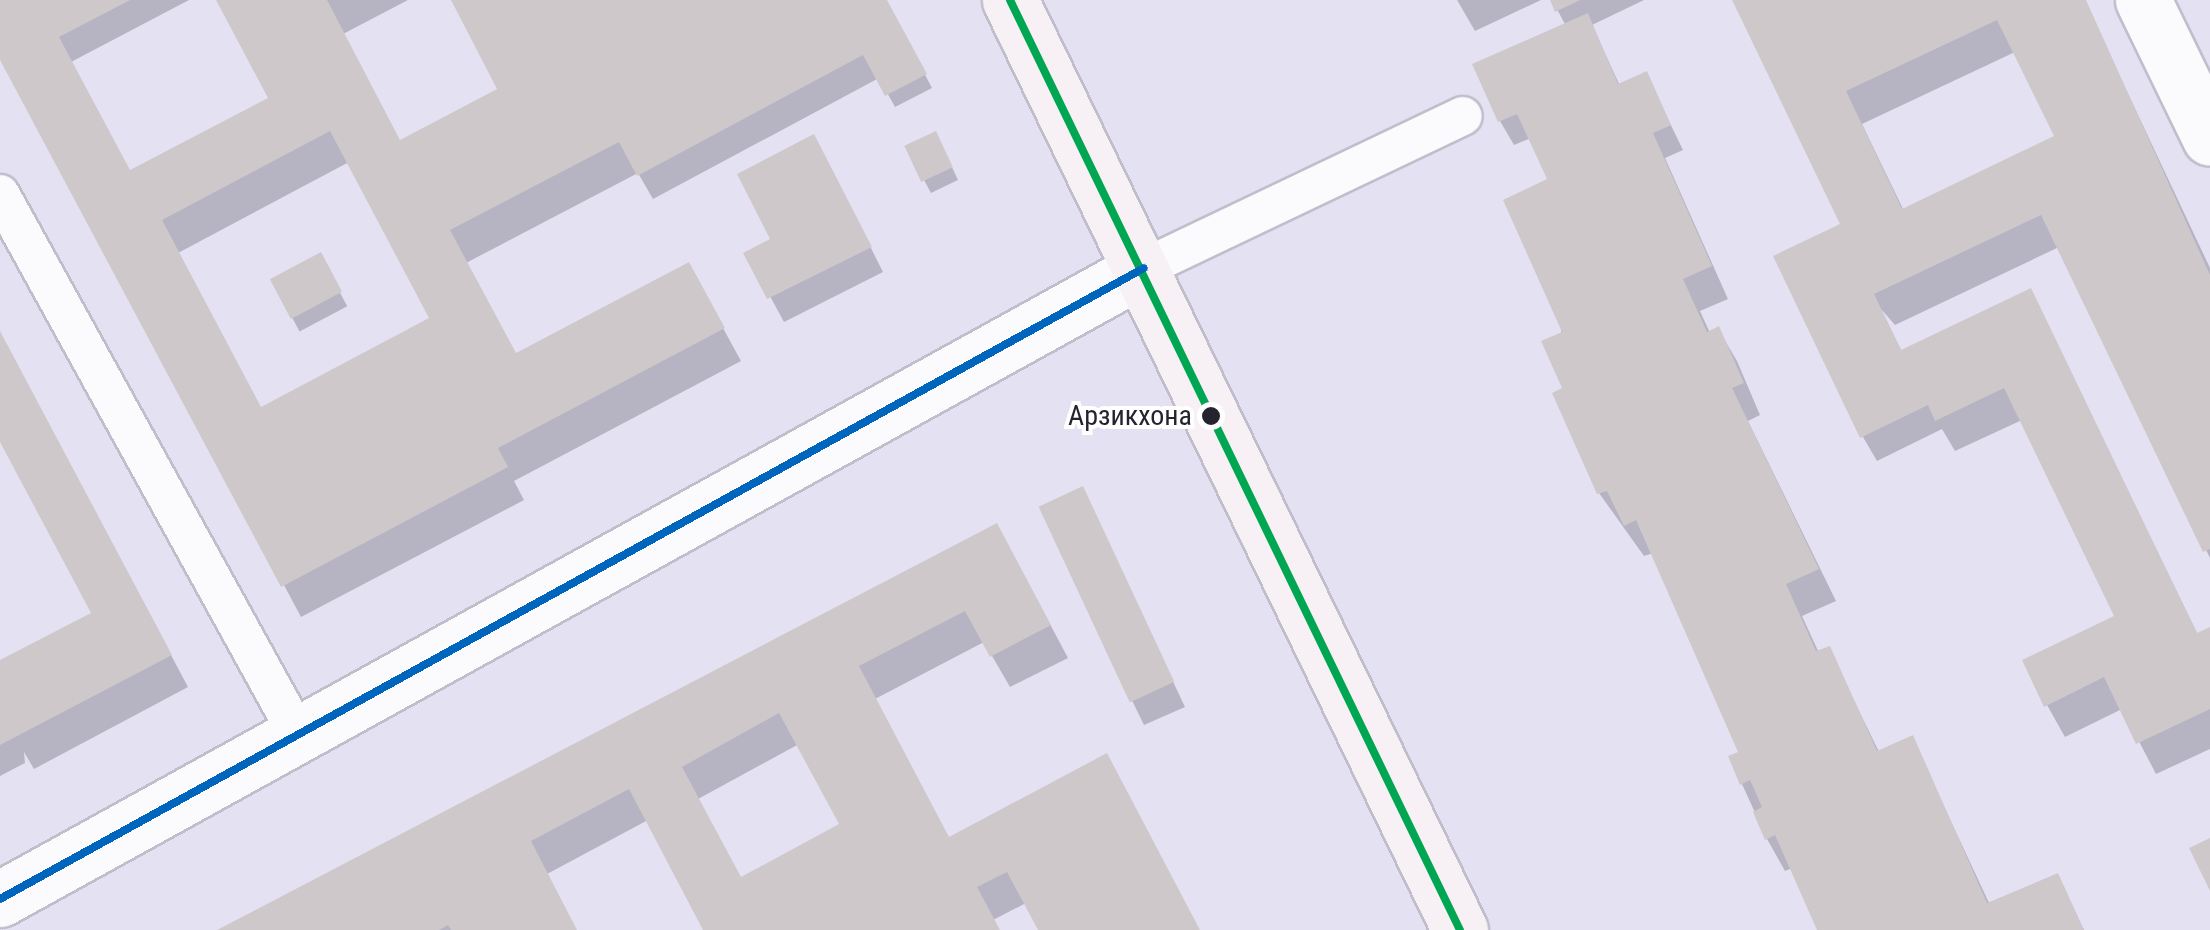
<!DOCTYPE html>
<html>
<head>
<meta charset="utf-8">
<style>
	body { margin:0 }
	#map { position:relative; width:2210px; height:930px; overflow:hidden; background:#e4e1f3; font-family:"Roboto Condensed",sans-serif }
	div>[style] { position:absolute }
	.shadow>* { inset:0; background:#0003; transform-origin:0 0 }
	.building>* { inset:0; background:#cfc8cb; transform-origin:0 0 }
	.roads { filter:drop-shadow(2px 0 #c1becc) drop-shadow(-2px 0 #c1becc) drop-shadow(0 2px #c1becc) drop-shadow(0 -2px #c1becc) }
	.service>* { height:38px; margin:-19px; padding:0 19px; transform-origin:19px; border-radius:19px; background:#fbfafd }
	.minor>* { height:55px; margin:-27.5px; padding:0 27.5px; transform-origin:27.5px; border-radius:27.5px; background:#fbfafd }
	.tertiary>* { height:55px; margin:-27.5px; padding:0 27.5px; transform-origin:27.5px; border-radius:27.5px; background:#fbfafd }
	.primary>* { height:55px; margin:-27.5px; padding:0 27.5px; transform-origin:27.5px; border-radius:27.5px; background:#f7f1f6 }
	.bus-1>* { height:8px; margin:-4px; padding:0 4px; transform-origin:4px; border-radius:4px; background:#00a651 }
	.bus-2>* { height:8px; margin:-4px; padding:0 4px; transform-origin:4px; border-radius:4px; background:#0065bd }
	.dots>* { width:28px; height:28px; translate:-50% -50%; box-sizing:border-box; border:5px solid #fff; border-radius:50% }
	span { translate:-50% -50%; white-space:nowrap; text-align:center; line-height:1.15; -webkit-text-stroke:8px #fff; paint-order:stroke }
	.bus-label { font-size:28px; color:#25232f }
	.right { translate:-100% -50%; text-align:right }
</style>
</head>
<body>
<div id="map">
	<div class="shadow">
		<div style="clip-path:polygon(evenodd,0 0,189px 0,71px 62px,130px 173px,271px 99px,219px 0,408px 0,343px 34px,400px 142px,501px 90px,454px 0,886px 0,932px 88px,895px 107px,879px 78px,653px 199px,638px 173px,466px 263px,516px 356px,706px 297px,741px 361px,514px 481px,524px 500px,301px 617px,0 54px,0 0,349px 162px,432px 319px,261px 410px,178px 253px,349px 162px)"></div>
		<div style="clip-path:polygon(1457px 0,1541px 0,1475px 31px)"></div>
		<div style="clip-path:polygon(1552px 0,1644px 0,1592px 25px,1620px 86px,1646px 74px,1683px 150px,1665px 158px,1728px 299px,1700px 311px,1710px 333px,1718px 329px,1737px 361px,1760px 415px,1748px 421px,1836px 601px,1802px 616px,1819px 653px,1829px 649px,1879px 752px,1912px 738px,1990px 905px,2057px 876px,2084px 930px,1820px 930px,1792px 868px,1785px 871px,1767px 839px,1742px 784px,1741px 753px,1653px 553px,1644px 556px,1599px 493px,1565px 390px,1551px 181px,1531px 138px,1514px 145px,1500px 121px,1566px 26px)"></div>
		<div style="clip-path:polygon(evenodd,1735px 0,2084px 0,2210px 268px,2210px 558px,2059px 247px,1895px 325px,1881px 309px,1902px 352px,2030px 291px,2198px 635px,2210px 630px,2210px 749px,2156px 774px,2122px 709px,2065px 737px,2047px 705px,2117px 618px,2022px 420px,1955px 451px,1942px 429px,1877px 461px,1863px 437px,1851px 240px,1735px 0,2015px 52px,2057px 138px,1904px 211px,1862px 124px,2015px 52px)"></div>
		<div style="clip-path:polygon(942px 146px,958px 180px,931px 193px,924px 180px)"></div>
		<div style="clip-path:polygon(827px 161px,883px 272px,784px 322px,747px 254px,773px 240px)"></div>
		<div style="left:320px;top:255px;width:58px;height:54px;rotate:62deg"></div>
		<div style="clip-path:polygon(0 333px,188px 687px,34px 769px,24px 752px,25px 763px,0 776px,0 663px,94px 614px,0 437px)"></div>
		<div style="clip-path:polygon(evenodd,1015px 558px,1068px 658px,1010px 687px,984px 642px,875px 699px,949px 839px,1199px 930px,1041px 930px,1026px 903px,993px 920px,998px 930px,705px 930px,648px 820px,547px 874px,576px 930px,223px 930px,1015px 558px,799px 744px,843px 825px,741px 880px,698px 799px,799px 744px)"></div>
		<div style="clip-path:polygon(1129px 588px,1185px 707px,1144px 725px,1079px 592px)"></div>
	</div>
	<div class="building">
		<div style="clip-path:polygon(evenodd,0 0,130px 0,59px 37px,130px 170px,268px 98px,216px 0,327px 0,400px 140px,497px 89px,451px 0,887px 0,927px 74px,885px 96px,863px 55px,637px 176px,619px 142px,450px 230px,516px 353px,689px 262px,725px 328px,498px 448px,508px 467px,281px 587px,0 60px,0 0,330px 131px,429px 318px,261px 407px,162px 220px,330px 131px)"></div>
		<div style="clip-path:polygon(1550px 0,1580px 0,1555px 12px)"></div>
		<div style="clip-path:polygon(evenodd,1732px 0,2086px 0,2210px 275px,2210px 549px,2203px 552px,2041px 215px,1874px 294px,1901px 350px,2031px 288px,2197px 633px,2210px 627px,2210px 709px,2136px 744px,2104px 677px,2044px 707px,2022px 660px,2114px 616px,2004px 388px,1935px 421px,1928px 405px,1860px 438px,1773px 256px,1840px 224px,1732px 0,1997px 20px,2054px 136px,1902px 209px,1846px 91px,1997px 20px)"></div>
		<div style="clip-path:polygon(1588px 13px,1618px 84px,1647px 71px,1671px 125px,1653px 133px,1712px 266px,1683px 279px,1707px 332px,1719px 326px,1744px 383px,1732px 388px,1819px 569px,1786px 584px,1816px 651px,1830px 646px,1877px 751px,1913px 735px,1987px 903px,2058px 873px,2084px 930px,1817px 930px,1775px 835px,1765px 840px,1753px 812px,1762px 807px,1750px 780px,1740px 785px,1728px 756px,1738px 752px,1636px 520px,1624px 526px,1607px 491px,1597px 494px,1552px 393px,1562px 388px,1541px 341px,1562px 332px,1503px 200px,1547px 179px,1517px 114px,1498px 122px,1472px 64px)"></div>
		<div style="left:936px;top:131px;width:40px;height:35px;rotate:65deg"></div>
		<div style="clip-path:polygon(814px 134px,872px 247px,767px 299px,743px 253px,770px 239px,737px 174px)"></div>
		<div style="left:321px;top:252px;width:45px;height:58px;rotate:62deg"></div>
		<div style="clip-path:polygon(0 331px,172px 655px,0 745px,0 660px,91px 613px,0 442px)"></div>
		<div style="left:1083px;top:486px;width:216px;height:49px;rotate:65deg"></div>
		<div style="clip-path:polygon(evenodd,997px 523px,1051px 625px,990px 657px,965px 611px,859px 666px,949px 837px,1107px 753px,1200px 930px,1038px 930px,1007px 872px,977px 887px,1000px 930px,703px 930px,629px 789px,531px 841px,577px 930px,451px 930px,448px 925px,439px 930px,217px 930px,997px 523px,779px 713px,839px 824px,741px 877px,682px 767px,779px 713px)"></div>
		<div style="clip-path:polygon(2210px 838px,2210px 891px,2189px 848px)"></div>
	</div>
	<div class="roads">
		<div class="service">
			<div style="left:0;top:194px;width:615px;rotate:61.14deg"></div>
			<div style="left:1144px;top:268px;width:353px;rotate:-25.5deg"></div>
		</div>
		<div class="minor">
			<div style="left:2143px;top:0;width:153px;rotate:64.1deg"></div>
		</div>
		<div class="tertiary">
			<div style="left:0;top:899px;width:1306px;rotate:-28.88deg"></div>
		</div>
		<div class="primary">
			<div style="left:1010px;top:0;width:1033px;rotate:64.18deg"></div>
		</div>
	</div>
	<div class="bus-1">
		<div style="left:1010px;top:0;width:1033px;rotate:64.18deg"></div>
	</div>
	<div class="bus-2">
		<div style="left:0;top:899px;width:1306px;rotate:-28.88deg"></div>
	</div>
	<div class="dots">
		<div style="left:1211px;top:416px;background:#25232f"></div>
	</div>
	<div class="bus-label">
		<span class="right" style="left:1192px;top:416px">Арзикхона</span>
	</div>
</div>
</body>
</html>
